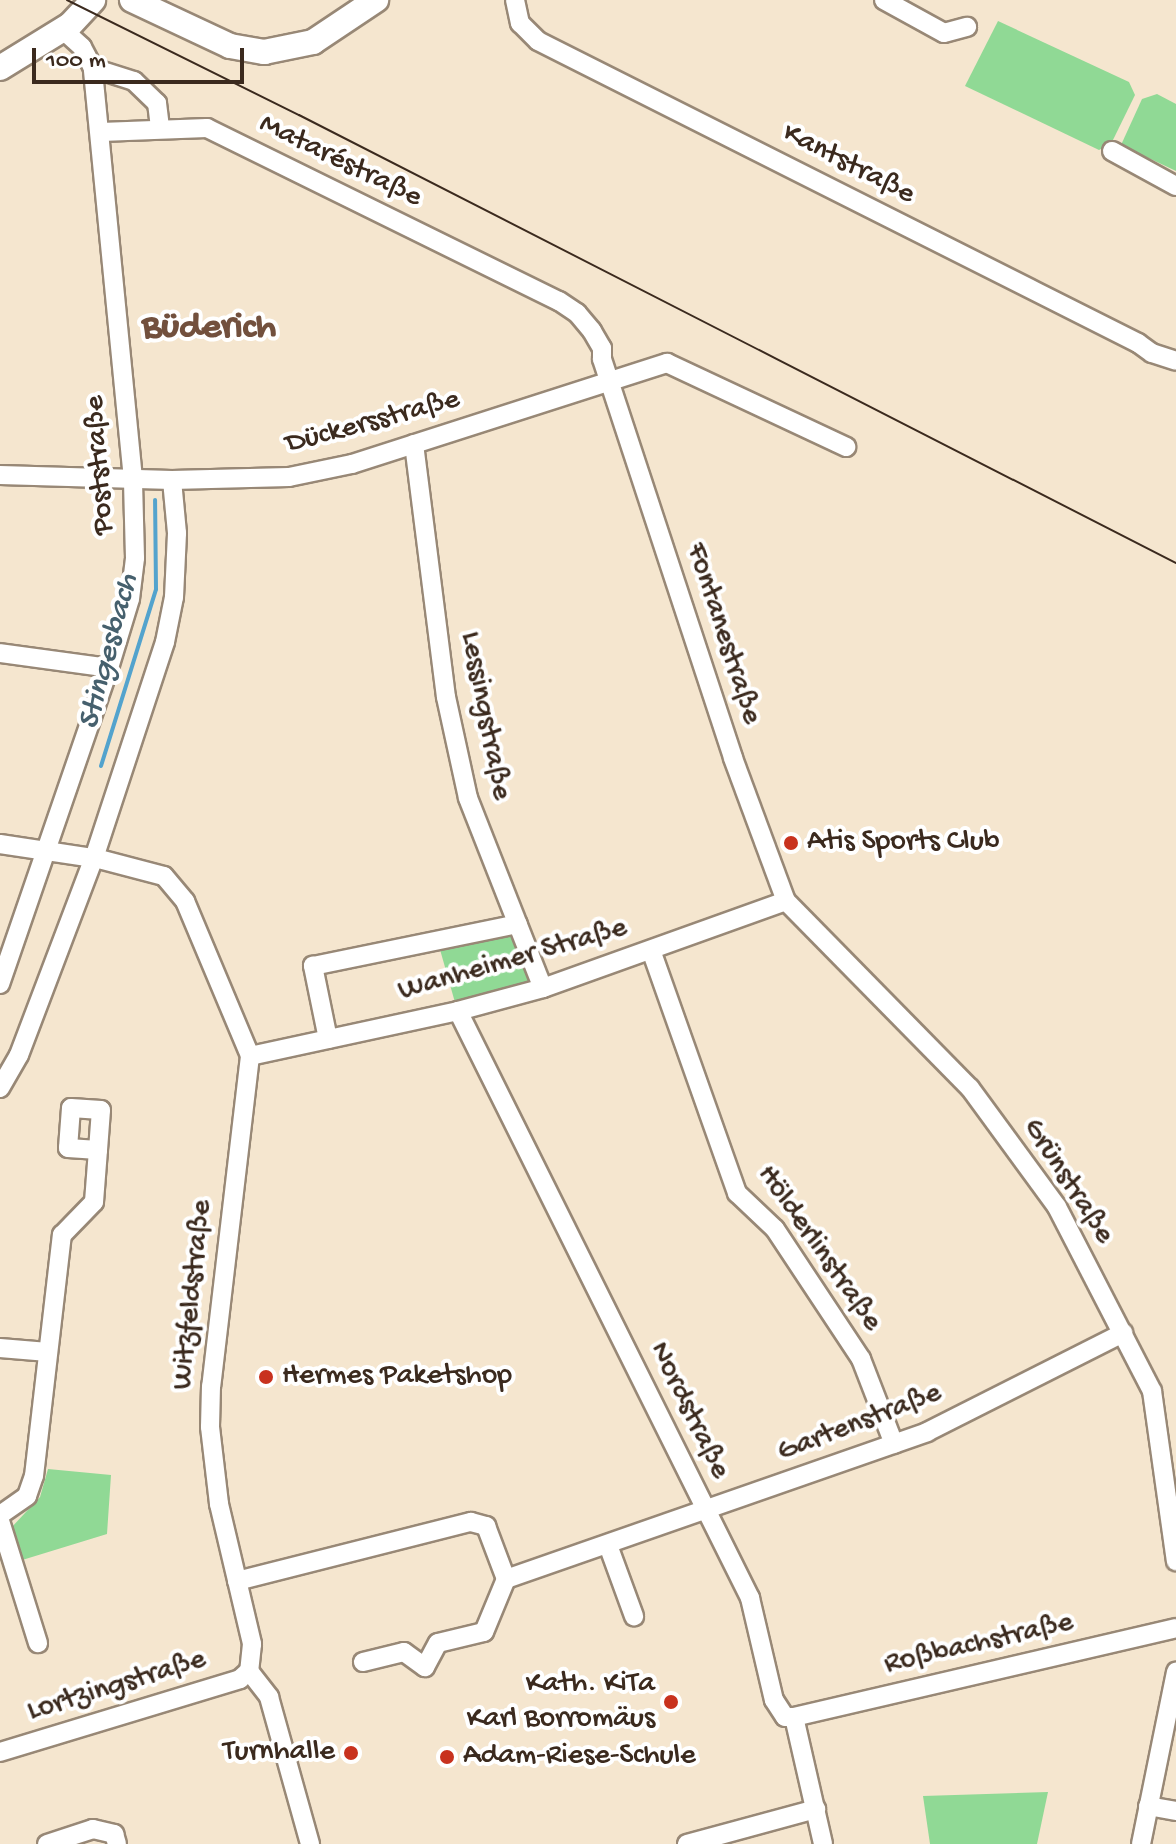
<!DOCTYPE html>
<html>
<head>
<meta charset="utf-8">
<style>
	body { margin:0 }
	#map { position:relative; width:1176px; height:1844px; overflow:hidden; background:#f5e6cf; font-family:"Gochi Hand",sans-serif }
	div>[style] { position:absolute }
	.green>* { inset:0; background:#90d995 }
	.stream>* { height:4px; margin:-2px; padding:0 2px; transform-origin:2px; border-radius:2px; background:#53a3cd }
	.roads { filter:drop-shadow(2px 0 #988876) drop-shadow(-2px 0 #988876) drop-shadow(0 2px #988876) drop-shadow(0 -2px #988876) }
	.street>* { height:18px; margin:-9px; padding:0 9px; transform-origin:9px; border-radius:9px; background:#fff }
	.secondary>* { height:24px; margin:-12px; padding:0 12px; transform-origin:12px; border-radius:12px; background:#fff }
	.tram>* { height:2px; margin:-1px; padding:0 1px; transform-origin:1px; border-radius:1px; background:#3b2a1e }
	.dots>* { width:22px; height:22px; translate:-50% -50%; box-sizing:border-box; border:4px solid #fff; border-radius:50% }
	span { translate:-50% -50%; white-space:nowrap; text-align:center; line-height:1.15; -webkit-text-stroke:8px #fff; paint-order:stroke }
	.street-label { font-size:30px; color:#3b2a1e }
	.poi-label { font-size:30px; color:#3b2a1e }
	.left { translate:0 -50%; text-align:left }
	.right { translate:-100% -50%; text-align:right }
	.water-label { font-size:32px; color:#46606d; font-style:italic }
	.district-label { font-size:38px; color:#72503d; font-weight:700 }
	.scale { position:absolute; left:32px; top:48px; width:212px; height:36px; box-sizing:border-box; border:4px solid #3b2a1e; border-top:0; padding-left:10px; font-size:24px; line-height:28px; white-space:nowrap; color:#3b2a1e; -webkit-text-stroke:6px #fff; paint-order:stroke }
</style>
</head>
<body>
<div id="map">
	<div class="green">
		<div style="clip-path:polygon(998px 21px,1129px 82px,1135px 95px,1111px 144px,1099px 150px,965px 86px)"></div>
		<div style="clip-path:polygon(1157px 94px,1176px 104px,1176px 171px,1121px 145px,1142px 99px)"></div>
		<div style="clip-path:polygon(514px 930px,535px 983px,456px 1006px,439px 946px)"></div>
		<div style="clip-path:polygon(48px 1469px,111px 1475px,107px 1534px,19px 1561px,10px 1529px,40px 1497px)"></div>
		<div style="clip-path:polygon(1048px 1792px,1037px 1844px,930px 1844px,923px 1796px)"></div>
	</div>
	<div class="stream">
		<div style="left:101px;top:766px;width:185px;rotate:-72.7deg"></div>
		<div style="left:156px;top:589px;width:89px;rotate:-90.6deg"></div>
	</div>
	<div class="roads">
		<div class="street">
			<div style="left:515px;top:0;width:24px;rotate:78deg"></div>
			<div style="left:520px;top:23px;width:25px;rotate:45deg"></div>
			<div style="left:538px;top:41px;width:672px;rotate:26.72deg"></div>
			<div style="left:1138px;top:343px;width:17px;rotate:36deg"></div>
			<div style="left:1152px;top:353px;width:25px;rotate:18deg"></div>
			<div style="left:884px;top:0;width:68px;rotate:28.8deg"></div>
			<div style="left:944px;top:33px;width:24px;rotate:-15deg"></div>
			<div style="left:93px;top:68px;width:43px;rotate:17.6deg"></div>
			<div style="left:134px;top:81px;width:32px;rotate:44deg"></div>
			<div style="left:157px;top:103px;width:25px;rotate:83deg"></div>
			<div style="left:101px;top:132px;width:106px;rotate:-2.2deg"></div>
			<div style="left:207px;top:128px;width:392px;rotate:26.2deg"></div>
			<div style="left:559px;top:301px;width:22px;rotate:34deg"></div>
			<div style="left:577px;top:313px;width:23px;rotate:50deg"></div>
			<div style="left:592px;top:331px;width:20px;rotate:60deg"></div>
			<div style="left:602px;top:348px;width:11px;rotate:90deg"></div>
			<div style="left:602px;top:359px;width:420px;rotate:71.8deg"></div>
			<div style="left:733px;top:758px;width:153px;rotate:69.7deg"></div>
			<div style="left:786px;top:901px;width:262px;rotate:45.5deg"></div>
			<div style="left:970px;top:1088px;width:147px;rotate:53.8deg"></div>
			<div style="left:1057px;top:1207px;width:207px;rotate:62.7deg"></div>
			<div style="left:1152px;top:1391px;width:172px;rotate:82deg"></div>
			<div style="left:1112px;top:151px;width:73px;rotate:28.7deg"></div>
			<div style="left:414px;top:444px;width:255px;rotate:82.8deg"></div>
			<div style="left:446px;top:697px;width:103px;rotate:77.7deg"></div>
			<div style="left:468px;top:798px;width:204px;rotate:68.5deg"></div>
			<div style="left:0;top:475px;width:172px;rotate:1.7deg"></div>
			<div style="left:172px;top:480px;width:117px;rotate:-1.5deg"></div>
			<div style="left:289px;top:477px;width:64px;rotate:-11.7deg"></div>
			<div style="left:352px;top:464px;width:331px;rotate:-17.8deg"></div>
			<div style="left:667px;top:363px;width:198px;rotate:25.1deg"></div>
			<div style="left:0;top:653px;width:110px;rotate:7.8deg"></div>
			<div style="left:0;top:844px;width:100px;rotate:8.6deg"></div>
			<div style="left:99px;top:859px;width:67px;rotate:14.7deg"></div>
			<div style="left:164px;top:876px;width:33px;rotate:50deg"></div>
			<div style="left:185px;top:901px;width:168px;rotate:67.2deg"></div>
			<div style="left:250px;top:1056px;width:332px;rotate:96.7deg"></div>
			<div style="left:211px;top:1386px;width:41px;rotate:91.4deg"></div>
			<div style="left:210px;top:1427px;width:78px;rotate:83.3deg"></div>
			<div style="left:219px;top:1504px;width:144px;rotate:76.7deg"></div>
			<div style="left:252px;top:1644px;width:27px;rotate:96deg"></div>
			<div style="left:651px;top:950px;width:258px;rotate:70.5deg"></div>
			<div style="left:737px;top:1193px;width:52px;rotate:43.5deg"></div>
			<div style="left:775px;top:1229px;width:156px;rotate:56.5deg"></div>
			<div style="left:861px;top:1359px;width:91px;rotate:68.8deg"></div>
			<div style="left:0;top:984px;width:334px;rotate:-71deg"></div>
			<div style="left:109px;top:668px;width:72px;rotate:-73.1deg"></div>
			<div style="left:130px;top:599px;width:41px;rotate:-83deg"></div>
			<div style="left:135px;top:558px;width:79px;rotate:-91.5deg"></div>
			<div style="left:133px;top:479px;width:413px;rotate:-95.6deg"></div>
			<div style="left:93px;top:68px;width:24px;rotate:-118deg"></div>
			<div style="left:82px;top:47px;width:25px;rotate:-138deg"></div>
			<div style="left:458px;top:1011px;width:656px;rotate:63.55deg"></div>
			<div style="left:750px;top:1598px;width:105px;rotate:76.8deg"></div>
			<div style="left:774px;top:1700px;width:20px;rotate:57deg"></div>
			<div style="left:785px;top:1717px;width:9px"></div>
			<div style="left:794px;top:1717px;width:130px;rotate:77.1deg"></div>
			<div style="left:328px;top:1039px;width:75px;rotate:-101.6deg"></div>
			<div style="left:313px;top:966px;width:209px;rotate:-11.6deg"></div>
			<div style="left:250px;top:1056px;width:213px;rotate:-12.2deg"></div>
			<div style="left:458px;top:1011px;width:88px;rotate:-15.1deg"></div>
			<div style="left:543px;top:988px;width:258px;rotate:-19.7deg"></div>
			<div style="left:0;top:1088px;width:38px;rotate:-60deg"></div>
			<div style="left:19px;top:1055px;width:211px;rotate:-69.2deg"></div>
			<div style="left:94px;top:858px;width:227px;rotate:-71.8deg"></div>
			<div style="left:165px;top:642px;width:46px;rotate:-78.7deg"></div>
			<div style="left:174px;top:597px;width:64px;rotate:-87.3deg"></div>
			<div style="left:177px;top:533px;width:53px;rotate:-95.4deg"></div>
			<div style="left:0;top:1348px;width:48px;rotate:4.8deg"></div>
			<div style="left:0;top:1515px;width:33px;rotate:-35deg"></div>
			<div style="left:27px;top:1496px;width:21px;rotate:-71deg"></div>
			<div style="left:34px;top:1476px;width:243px;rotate:-83.4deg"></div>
			<div style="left:62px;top:1235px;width:46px;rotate:-45.9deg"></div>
			<div style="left:94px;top:1202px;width:52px;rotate:-85.6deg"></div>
			<div style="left:98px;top:1150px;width:30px;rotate:-176deg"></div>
			<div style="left:68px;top:1148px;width:40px;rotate:-85.7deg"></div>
			<div style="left:71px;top:1108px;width:30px;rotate:4deg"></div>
			<div style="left:101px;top:1110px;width:40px;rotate:94.3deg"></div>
			<div style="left:0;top:1521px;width:128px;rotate:72.7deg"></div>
			<div style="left:608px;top:1545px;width:76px;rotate:69.9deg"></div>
			<div style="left:237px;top:1581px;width:241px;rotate:-14.2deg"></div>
			<div style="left:471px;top:1522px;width:16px;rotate:15deg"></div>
			<div style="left:486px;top:1526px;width:57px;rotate:69.3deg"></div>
			<div style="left:506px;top:1579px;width:446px;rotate:-19.2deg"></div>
			<div style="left:927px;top:1432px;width:220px;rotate:-26.8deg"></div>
			<div style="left:363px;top:1662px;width:42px;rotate:-13.7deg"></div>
			<div style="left:404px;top:1652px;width:26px;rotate:36deg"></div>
			<div style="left:425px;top:1667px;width:27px;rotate:-62deg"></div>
			<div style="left:438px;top:1643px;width:47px;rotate:-13.4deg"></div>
			<div style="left:484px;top:1632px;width:57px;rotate:-67.5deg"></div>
			<div style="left:249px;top:1671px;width:33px;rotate:52deg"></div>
			<div style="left:269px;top:1697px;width:153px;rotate:74.4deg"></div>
			<div style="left:794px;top:1717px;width:392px;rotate:-13.1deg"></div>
			<div style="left:0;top:1752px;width:251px;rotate:-16.9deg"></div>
			<div style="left:240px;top:1679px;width:12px;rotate:-42deg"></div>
			<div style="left:1148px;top:1806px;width:28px;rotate:10deg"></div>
			<div style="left:47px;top:1844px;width:48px;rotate:-18.1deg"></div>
			<div style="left:93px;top:1829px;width:22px;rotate:13deg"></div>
			<div style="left:114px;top:1834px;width:10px;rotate:73deg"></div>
			<div style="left:687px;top:1844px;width:134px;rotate:-15.2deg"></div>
			<div style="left:1141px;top:1844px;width:176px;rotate:-78.5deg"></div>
		</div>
		<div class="secondary">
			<div style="left:132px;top:0;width:108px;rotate:25.1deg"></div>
			<div style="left:230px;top:46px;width:35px;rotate:10deg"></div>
			<div style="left:264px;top:52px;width:50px;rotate:-11.5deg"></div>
			<div style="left:313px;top:42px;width:76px;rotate:-33.7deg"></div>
			<div style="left:0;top:68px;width:82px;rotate:-31.6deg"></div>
			<div style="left:70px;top:25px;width:34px;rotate:-47deg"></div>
		</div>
	</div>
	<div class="tram">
		<div style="left:67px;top:0;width:259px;rotate:26.4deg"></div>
		<div style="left:299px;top:115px;width:985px;rotate:27.06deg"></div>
	</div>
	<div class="dots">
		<div style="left:791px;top:843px;background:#c8321e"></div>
		<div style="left:266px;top:1377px;background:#c8321e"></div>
		<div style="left:671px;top:1702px;background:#c8321e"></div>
		<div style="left:351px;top:1753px;background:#c8321e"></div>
		<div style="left:447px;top:1757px;background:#c8321e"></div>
	</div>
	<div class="street-label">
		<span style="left:340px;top:162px;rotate:26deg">Mataréstraße</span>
		<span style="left:848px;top:165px;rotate:27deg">Kantstraße</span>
		<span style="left:373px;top:423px;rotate:-15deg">Dückersstraße</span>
		<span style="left:101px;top:465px;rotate:-94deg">Poststraße</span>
		<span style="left:722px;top:634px;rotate:72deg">Fontanestraße</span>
		<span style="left:484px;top:716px;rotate:79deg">Lessingstraße</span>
		<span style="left:513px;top:961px;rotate:-16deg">Wanheimer Straße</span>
		<span style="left:1067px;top:1182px;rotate:57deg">Grünstraße</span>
		<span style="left:818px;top:1249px;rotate:55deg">Hölderlinstraße</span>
		<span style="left:194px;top:1295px;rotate:-84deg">Witzfeldstraße</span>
		<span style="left:688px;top:1411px;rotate:64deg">Nordstraße</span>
		<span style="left:860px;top:1424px;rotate:-21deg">Gartenstraße</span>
		<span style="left:979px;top:1645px;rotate:-13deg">Roßbachstraße</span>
		<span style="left:117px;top:1687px;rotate:-17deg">Lortzingstraße</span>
	</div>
	<div class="poi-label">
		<span class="left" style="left:807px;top:843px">Atis Sports Club</span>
		<span class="left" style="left:282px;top:1377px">Hermes Paketshop</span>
		<span class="right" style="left:655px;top:1702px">Kath. KiTa<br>Karl Borromäus</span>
		<span class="right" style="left:335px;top:1753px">Turnhalle</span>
		<span class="left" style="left:463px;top:1757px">Adam-Riese-Schule</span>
	</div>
	<div class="water-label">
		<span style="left:110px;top:652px;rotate:-75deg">Stingesbach</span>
	</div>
	<div class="district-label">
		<span style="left:209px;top:329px">Büderich</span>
	</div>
	<div class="scale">100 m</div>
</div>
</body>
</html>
